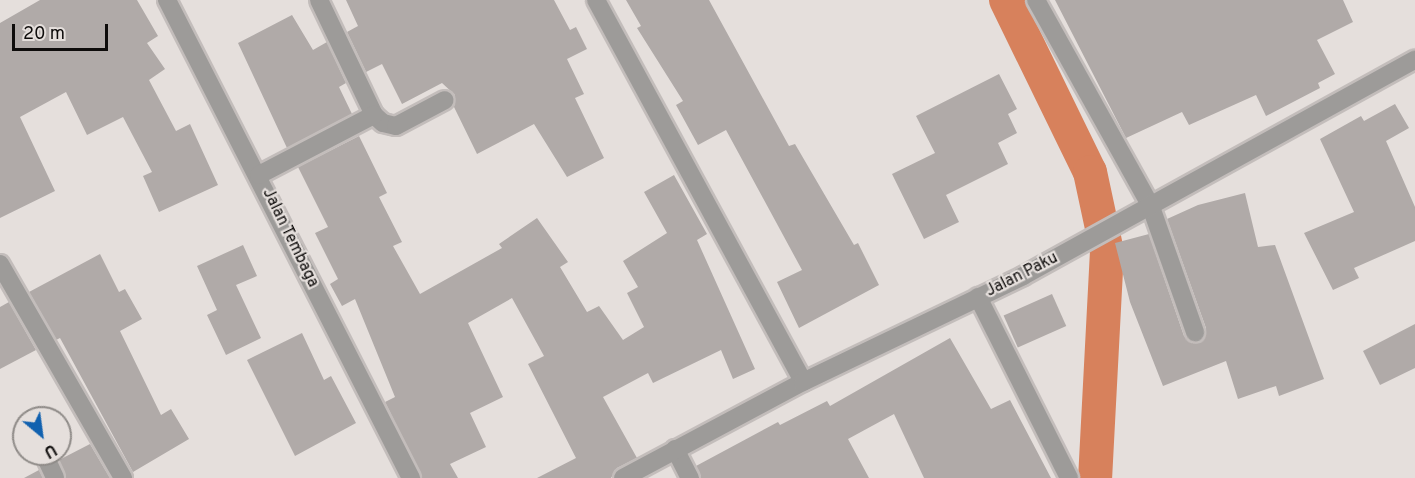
<!DOCTYPE html>
<html>
<head>
<meta charset="utf-8">
<style>
	body { margin:0 }
	#map { position:relative; width:1415px; height:478px; overflow:hidden; background:#e5dfdc; font-family:Overpass,sans-serif }
	div>[style] { position:absolute }
	.canal>* { height:34px; margin:-17px; padding:0 17px; transform-origin:17px; border-radius:17px; background:#d7815c }
	.building>* { inset:0; background:#b0aaa8; transform-origin:0 0 }
	.roads { filter:drop-shadow(2px 0 #c3bdbb) drop-shadow(-2px 0 #c3bdbb) drop-shadow(0 2px #c3bdbb) drop-shadow(0 -2px #c3bdbb) }
	.minor>* { height:18px; margin:-9px; padding:0 9px; transform-origin:9px; border-radius:9px; background:#9d9b99 }
	span { translate:-50% -50%; white-space:nowrap; text-align:center; line-height:1.15; -webkit-text-stroke:4.5px #e5dfdc; paint-order:stroke }
	.street-label { font-size:16px; color:#0e0c0b }
	.north { position:absolute; left:12px; top:406px; width:60px; height:60px; box-sizing:border-box; background:#e5dfdc; border:2px solid #8f8b88; border-radius:50%; rotate:151deg; font-size:16px; font-weight:700; line-height:24px; text-align:center; color:#0e0c0b }
	.north::after { content:''; display:block; margin:auto; width:21px; height:27px; background:#1161af; clip-path:polygon(50% 0,100% 100%,50% 72%,0 100%) }
	.scale { position:absolute; left:12px; top:24px; width:96px; height:27px; box-sizing:border-box; border:3px solid #0e0c0b; border-top:0; padding-left:8px; font-size:18px; line-height:21px; white-space:nowrap; color:#0e0c0b; -webkit-text-stroke:4px #e5dfdc; paint-order:stroke }
</style>
</head>
<body>
<div id="map">
	<div class="canal">
		<div style="left:1006px;top:0;width:191px;rotate:64deg"></div>
		<div style="left:1090px;top:172px;width:81px;rotate:77.9deg"></div>
		<div style="left:1107px;top:251px;width:227px;rotate:93deg"></div>
	</div>
	<div class="building">
		<div style="clip-path:polygon(40px 0,137px 0,158px 36px,147px 43px,165px 69px,149px 80px,176px 131px,190px 124px,218px 185px,159px 212px,143px 176px,152px 172px,123px 117px,87px 135px,66px 92px,20px 117px,55px 191px,0 218px,0 23px)"></div>
		<div style="clip-path:polygon(346px 0,554px 0,570px 30px,576px 27px,587px 49px,567px 59px,584px 94px,575px 98px,604px 158px,567px 177px,534px 124px,477px 154px,454px 107px,455px 95px,442px 83px,402px 104px,382px 64px,366px 72px,347px 32px,358px 26px)"></div>
		<div style="clip-path:polygon(626px 0,709px 0,789px 146px,795px 144px,854px 245px,858px 243px,879px 285px,799px 328px,777px 282px,802px 270px,726px 130px,698px 145px,676px 105px,683px 101px,637px 28px,641px 26px)"></div>
		<div style="clip-path:polygon(1055px 0,1343px 0,1353px 22px,1317px 40px,1335px 74px,1318px 83px,1320px 88px,1266px 116px,1256px 95px,1189px 125px,1182px 112px,1126px 138px)"></div>
		<div style="clip-path:polygon(292px 15px,313px 50px,327px 42px,346px 83px,339px 87px,352px 114px,287px 148px,238px 43px)"></div>
		<div style="clip-path:polygon(999px 74px,1017px 109px,1008px 114px,1017px 133px,998px 143px,1008px 164px,946px 195px,959px 222px,924px 239px,892px 174px,935px 153px,916px 116px)"></div>
		<div style="clip-path:polygon(1395px 104px,1409px 128px,1386px 141px,1415px 207px,1415px 241px,1354px 268px,1359px 278px,1333px 290px,1304px 233px,1354px 212px,1320px 139px,1361px 116px,1364px 121px)"></div>
		<div style="clip-path:polygon(359px 136px,387px 193px,379px 197px,402px 242px,393px 246px,420px 294px,502px 248px,499px 244px,537px 218px,568px 262px,560px 267px,587px 312px,599px 306px,623px 340px,644px 327px,627px 293px,638px 287px,623px 261px,667px 233px,644px 192px,674px 175px,707px 234px,697px 240px,755px 369px,733px 379px,721px 350px,653px 383px,648px 373px,603px 397px,637px 458px,617px 468px,611px 478px,537px 478px,576px 458px,528px 364px,544px 356px,512px 298px,468px 323px,503px 397px,470px 413px,486px 447px,450px 464px,458px 478px,422px 478px,385px 402px,395px 397px,355px 299px,342px 306px,330px 284px,338px 279px,315px 233px,328px 227px,298px 167px)"></div>
		<div style="clip-path:polygon(1245px 193px,1258px 247px,1275px 245px,1324px 379px,1279px 396px,1276px 386px,1238px 399px,1226px 361px,1163px 386px,1130px 302px,1115px 243px,1149px 234px,1184px 336px,1192px 343px,1199px 342px,1206px 328px,1167px 219px,1198px 205px)"></div>
		<div style="clip-path:polygon(243px 245px,257px 276px,236px 285px,261px 338px,226px 355px,207px 315px,217px 310px,197px 266px)"></div>
		<div style="clip-path:polygon(100px 254px,119px 292px,125px 289px,142px 319px,120px 331px,161px 415px,171px 409px,189px 439px,133px 472px,60px 338px,56px 340px,29px 292px)"></div>
		<div style="left:1052px;top:294px;width:35px;height:53px;rotate:66deg"></div>
		<div style="clip-path:polygon(9px 302px,36px 350px,0 369px,0 307px)"></div>
		<div style="clip-path:polygon(1415px 324px,1415px 368px,1380px 385px,1363px 351px)"></div>
		<div style="clip-path:polygon(302px 333px,324px 380px,331px 376px,356px 423px,295px 456px,247px 360px)"></div>
		<div style="clip-path:polygon(950px 338px,991px 409px,1010px 400px,1051px 478px,924px 478px,894px 414px,848px 439px,869px 478px,701px 478px,696px 466px,778px 422px,780px 425px,827px 401px,830px 406px)"></div>
		<div style="clip-path:polygon(90px 444px,110px 478px,66px 478px,59px 460px)"></div>
		<div style="clip-path:polygon(39px 470px,43px 478px,24px 478px)"></div>
	</div>
	<div class="roads">
		<div class="minor">
			<div style="left:167px;top:0;width:537px;rotate:62.96deg"></div>
			<div style="left:319px;top:0;width:127px;rotate:64.4deg"></div>
			<div style="left:374px;top:115px;width:12px;rotate:42deg"></div>
			<div style="left:383px;top:123px;width:13px;rotate:13deg"></div>
			<div style="left:396px;top:126px;width:55px;rotate:-28deg"></div>
			<div style="left:596px;top:0;width:434px;rotate:61.5deg"></div>
			<div style="left:1036px;top:0;width:237px;rotate:60.9deg"></div>
			<div style="left:1151px;top:207px;width:133px;rotate:70.6deg"></div>
			<div style="left:259px;top:175px;width:130px;rotate:-27.6deg"></div>
			<div style="left:0;top:264px;width:247px;rotate:60.1deg"></div>
			<div style="left:978px;top:297px;width:203px;rotate:63.3deg"></div>
			<div style="left:675px;top:449px;width:33px;rotate:63deg"></div>
			<div style="left:44px;top:454px;width:26px;rotate:65deg"></div>
			<div style="left:623px;top:478px;width:204px;rotate:-28.1deg"></div>
			<div style="left:803px;top:382px;width:244px;rotate:-25.7deg"></div>
			<div style="left:1023px;top:276px;width:448px;rotate:-28.9deg"></div>
		</div>
	</div>
	<div class="street-label">
		<span style="left:290px;top:238px;rotate:64deg">Jalan Tembaga</span>
		<span style="left:1022px;top:275px;rotate:-27deg">Jalan Paku</span>
	</div>
	<div class="north">U</div>
	<div class="scale">20 m</div>
</div>
</body>
</html>
